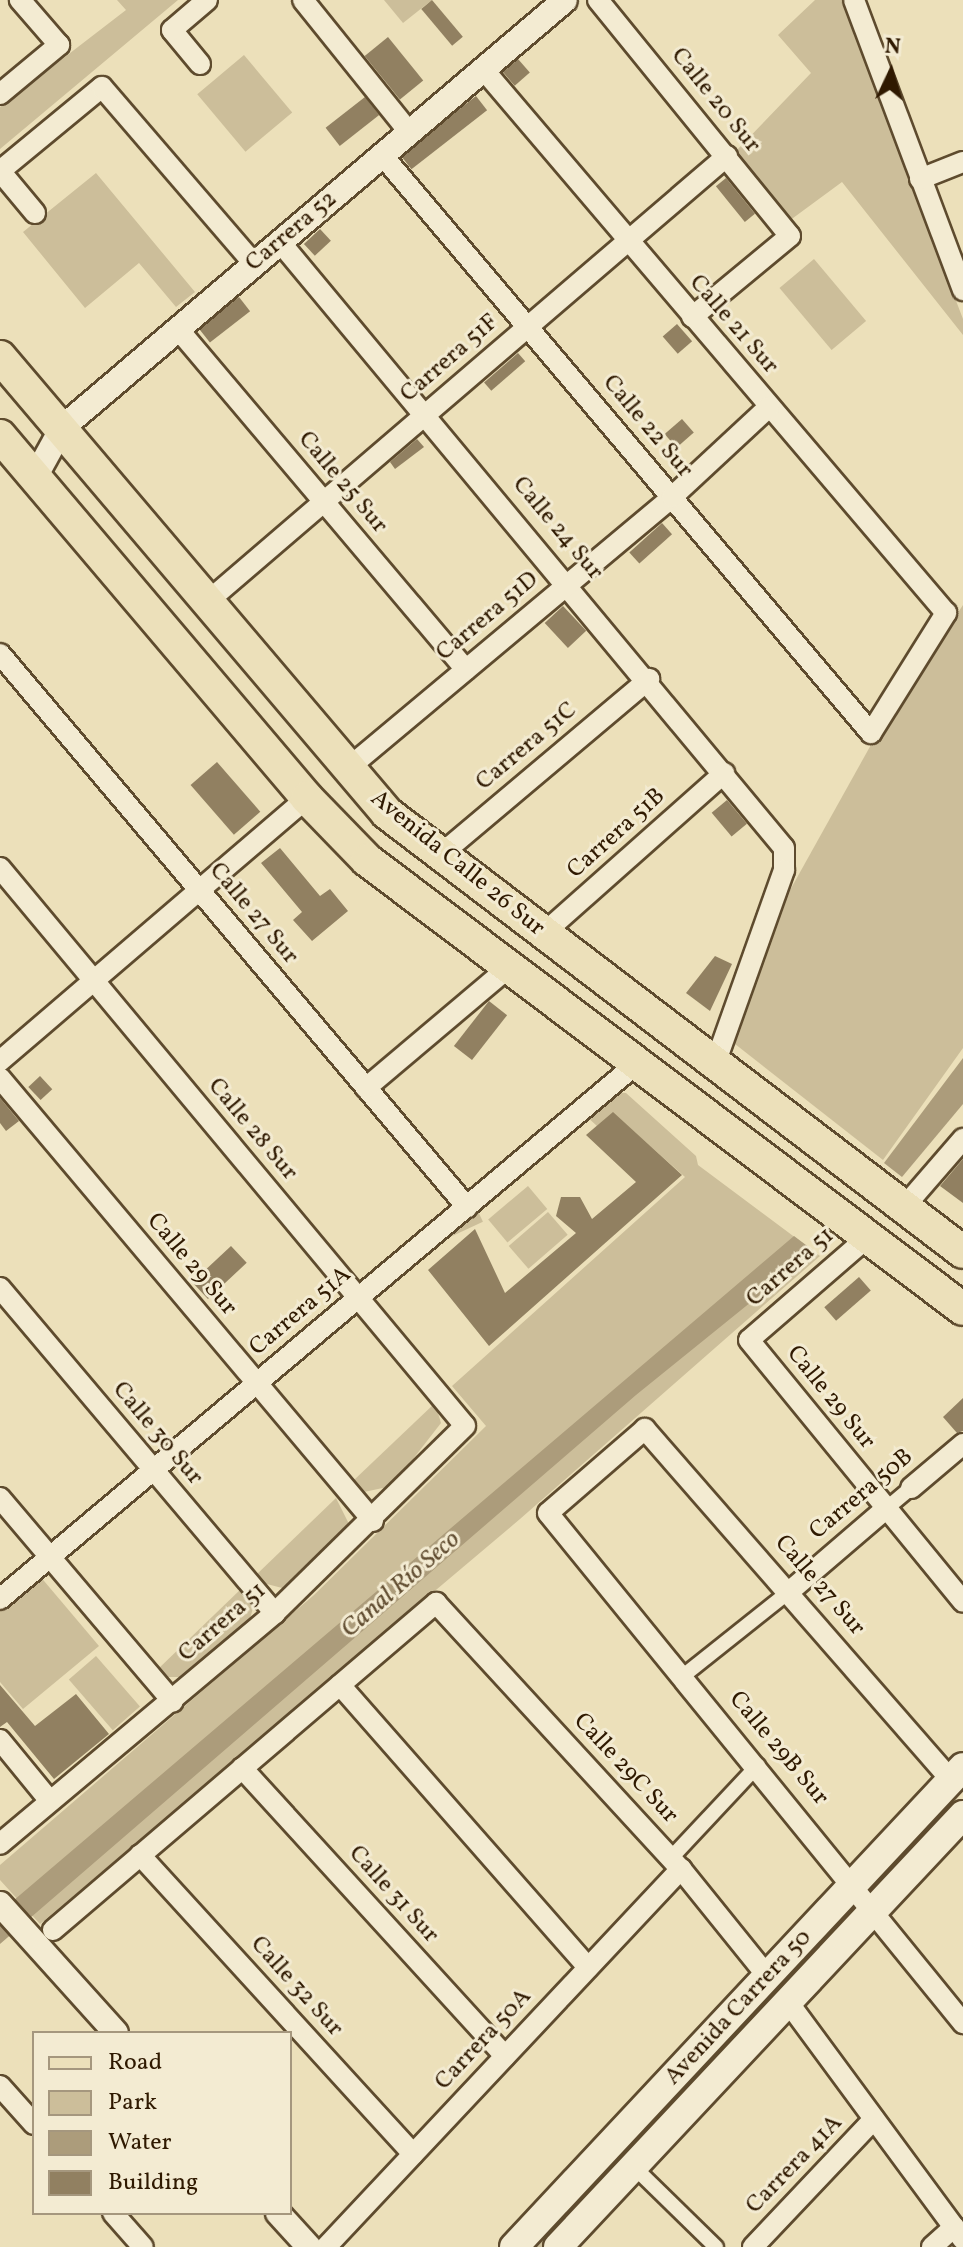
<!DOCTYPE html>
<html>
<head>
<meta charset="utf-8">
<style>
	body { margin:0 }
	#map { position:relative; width:963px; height:2247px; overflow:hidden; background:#ece0ba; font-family:Vollkorn,serif }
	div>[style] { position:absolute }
	.green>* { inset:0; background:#ccbe9a; transform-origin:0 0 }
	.water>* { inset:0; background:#ac9c7b }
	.building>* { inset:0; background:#918061; transform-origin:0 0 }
	.roads { filter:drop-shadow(2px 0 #5e4b2e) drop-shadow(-2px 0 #5e4b2e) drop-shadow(0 2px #5e4b2e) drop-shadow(0 -2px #5e4b2e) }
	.pedestrian>* { height:14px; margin:-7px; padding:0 7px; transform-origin:7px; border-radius:7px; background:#f3ebd2 }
	.minor>* { height:20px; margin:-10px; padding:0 10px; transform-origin:10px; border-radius:10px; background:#f3ebd2 }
	.tertiary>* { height:24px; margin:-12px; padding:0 12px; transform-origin:12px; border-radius:12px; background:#f3ebd2 }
	.secondary>* { height:28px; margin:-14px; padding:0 14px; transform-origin:14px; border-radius:14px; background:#f3ebd2 }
	.primary>* { height:32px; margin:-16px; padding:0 16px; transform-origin:16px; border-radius:16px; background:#ece0ba }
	span { translate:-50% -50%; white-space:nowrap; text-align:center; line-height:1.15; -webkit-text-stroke:6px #f3ebd2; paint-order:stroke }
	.street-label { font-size:24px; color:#2f1900 }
	.water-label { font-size:26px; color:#614d31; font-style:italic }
	.legend { position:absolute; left:32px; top:2031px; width:260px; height:184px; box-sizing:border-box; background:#f3ebd2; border:2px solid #a5977e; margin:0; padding:10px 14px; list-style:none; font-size:24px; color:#2f1900 }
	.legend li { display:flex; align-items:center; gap:16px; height:40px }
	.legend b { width:40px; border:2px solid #a5977e }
	.north { position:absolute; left:851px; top:32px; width:80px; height:80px; -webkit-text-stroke:6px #f3ebd2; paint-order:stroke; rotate:4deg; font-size:22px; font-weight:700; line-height:32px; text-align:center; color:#2f1900 }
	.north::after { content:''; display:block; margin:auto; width:28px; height:36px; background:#2f1900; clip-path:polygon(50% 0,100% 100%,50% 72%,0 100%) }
</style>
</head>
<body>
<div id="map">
	<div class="green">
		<div style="clip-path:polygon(117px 0,178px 0,0 149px,0 107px,126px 10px)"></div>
		<div style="clip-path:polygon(384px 0,432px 0,403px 23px)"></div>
		<div style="clip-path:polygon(815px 0,841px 0,963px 319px,963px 335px,842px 182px,789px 221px,736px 151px,811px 73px,778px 35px)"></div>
		<div style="left:244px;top:55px;width:75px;height:61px;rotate:50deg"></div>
		<div style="clip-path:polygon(96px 173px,195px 292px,176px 307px,139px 263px,85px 308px,23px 232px)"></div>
		<div style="left:814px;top:259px;width:81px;height:45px;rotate:50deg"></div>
		<div style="clip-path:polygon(963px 605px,963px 1048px,883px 1160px,735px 1044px,789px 892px,877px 734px)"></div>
		<div style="clip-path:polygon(612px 1092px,626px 1093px,696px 1156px,698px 1165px,820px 1256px,520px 1519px,40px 1924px,0 1880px,0 1865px,314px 1595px,486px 1426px,452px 1386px,685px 1177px,613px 1113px,597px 1126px,585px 1115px)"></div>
		<div style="left:528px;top:1186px;width:30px;height:52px;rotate:50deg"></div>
		<div style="left:477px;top:1209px;width:14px;height:77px;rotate:65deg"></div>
		<div style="left:548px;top:1212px;width:30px;height:52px;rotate:49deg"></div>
		<div style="clip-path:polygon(435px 1403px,441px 1423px,392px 1486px,364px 1492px,354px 1480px)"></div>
		<div style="clip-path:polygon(336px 1498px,350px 1526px,286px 1589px,263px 1583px,256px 1575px)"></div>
		<div style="clip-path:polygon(39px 1575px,99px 1646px,23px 1709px,0 1682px,0 1608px)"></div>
		<div style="clip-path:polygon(242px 1588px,253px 1608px,248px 1626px,189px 1677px,163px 1677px,157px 1670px)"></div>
		<div style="left:96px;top:1656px;width:67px;height:36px;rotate:49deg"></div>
		<div style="clip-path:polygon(848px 1905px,853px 1910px,814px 1949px,785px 1995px,545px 2247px,524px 2247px)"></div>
	</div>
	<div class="water">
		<div style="clip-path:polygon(963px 1058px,963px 1104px,902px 1177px,884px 1163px)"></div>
		<div style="clip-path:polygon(794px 1236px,814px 1251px,636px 1395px,0 1944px,0 1912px)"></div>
	</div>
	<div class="building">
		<div style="left:432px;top:0;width:48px;height:14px;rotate:50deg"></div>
		<div style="left:388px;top:37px;width:56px;height:30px;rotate:51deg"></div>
		<div style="left:518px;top:59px;width:18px;height:20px;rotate:49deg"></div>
		<div style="left:476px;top:96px;width:18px;height:96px;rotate:52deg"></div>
		<div style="left:365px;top:97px;width:23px;height:50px;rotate:52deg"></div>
		<div style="left:726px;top:178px;width:46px;height:13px;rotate:51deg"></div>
		<div style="left:320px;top:229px;width:16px;height:22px;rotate:47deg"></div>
		<div style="left:239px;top:297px;width:18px;height:51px;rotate:52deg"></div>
		<div style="left:677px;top:324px;width:23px;height:19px;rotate:49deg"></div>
		<div style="left:518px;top:353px;width:11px;height:45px;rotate:49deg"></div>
		<div style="left:682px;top:419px;width:18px;height:23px;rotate:49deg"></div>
		<div style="clip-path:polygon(417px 439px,424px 447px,395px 469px,390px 462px)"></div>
		<div style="left:662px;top:523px;width:15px;height:44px;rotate:48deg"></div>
		<div style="left:563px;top:606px;width:34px;height:25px;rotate:47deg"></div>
		<div style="left:217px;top:762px;width:66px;height:35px;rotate:49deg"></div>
		<div style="left:727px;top:800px;width:31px;height:20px;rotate:50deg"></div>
		<div style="clip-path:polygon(280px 848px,320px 896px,330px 889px,348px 911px,312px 941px,293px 920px,302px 912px,261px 863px)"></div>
		<div style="clip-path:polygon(715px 956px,732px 964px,710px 1011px,686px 993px)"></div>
		<div style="left:489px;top:1001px;width:23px;height:57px;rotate:38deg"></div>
		<div style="left:40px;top:1076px;width:18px;height:16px;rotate:47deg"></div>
		<div style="clip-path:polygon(0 1098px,19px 1121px,6px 1131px,0 1123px)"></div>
		<div style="clip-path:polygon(613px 1112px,682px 1175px,489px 1346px,428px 1270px,475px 1229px,505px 1293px,576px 1233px,556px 1216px,561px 1197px,580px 1197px,592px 1219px,636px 1182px,586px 1135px)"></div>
		<div style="clip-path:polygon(963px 1159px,963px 1203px,940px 1186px)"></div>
		<div style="left:231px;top:1246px;width:23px;height:53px;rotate:47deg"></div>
		<div style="left:859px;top:1277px;width:18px;height:46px;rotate:49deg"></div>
		<div style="clip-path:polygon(963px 1398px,963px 1431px,957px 1433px,943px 1417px)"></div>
		<div style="clip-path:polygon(0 1685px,35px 1726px,76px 1694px,109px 1734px,54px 1779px,7px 1722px,0 1727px)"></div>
	</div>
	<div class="roads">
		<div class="pedestrian">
			<div style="left:887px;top:1508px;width:31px;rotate:-40deg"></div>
			<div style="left:683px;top:1676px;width:137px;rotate:-38.5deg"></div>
			<div style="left:671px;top:1858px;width:127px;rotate:-46.9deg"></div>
			<div style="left:638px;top:2171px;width:109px;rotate:44.3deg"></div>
		</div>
		<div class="minor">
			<div style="left:303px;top:0;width:169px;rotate:51.2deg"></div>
			<div style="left:598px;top:0;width:304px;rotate:50.9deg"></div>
			<div style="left:790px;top:236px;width:127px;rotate:140.4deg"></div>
			<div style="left:854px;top:0;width:310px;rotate:69.4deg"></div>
			<div style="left:200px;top:64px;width:44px;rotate:-129.5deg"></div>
			<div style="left:172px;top:30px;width:46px;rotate:-40.6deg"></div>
			<div style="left:0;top:94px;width:77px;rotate:-39.7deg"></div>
			<div style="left:59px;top:45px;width:60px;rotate:-130.9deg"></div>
			<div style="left:382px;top:155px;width:757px;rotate:49.77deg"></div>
			<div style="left:871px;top:733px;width:142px;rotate:-58deg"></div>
			<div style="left:946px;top:613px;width:714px;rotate:-130.4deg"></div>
			<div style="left:920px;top:179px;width:46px;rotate:-21.6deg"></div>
			<div style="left:35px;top:213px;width:55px;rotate:-129.8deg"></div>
			<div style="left:0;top:171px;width:132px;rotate:-39.5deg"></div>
			<div style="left:102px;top:87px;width:233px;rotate:49.3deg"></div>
			<div style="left:280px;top:242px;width:788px;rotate:50.25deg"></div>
			<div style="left:784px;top:848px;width:22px;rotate:90deg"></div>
			<div style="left:784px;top:870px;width:206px;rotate:109.6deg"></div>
			<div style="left:178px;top:329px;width:446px;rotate:49.8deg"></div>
			<div style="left:207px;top:602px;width:685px;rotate:-40.62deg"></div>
			<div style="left:0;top:654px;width:724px;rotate:49.82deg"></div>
			<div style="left:346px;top:770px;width:425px;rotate:-39.9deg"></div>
			<div style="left:672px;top:497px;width:132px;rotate:-42.9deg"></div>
			<div style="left:439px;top:856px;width:275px;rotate:-40.1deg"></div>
			<div style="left:0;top:868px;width:726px;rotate:50.19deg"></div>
			<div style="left:465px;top:1426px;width:267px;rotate:135.5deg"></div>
			<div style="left:275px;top:1613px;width:359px;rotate:140deg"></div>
			<div style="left:544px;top:933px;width:241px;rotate:-41.6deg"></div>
			<div style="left:0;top:1061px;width:404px;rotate:-40.6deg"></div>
			<div style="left:0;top:1078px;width:579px;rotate:49.9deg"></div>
			<div style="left:366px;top:1088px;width:185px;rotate:-40.2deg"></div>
			<div style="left:905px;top:1206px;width:89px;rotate:-49.1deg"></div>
			<div style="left:868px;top:1237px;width:157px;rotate:139.1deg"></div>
			<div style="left:749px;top:1340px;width:338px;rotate:50.7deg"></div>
			<div style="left:0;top:1288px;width:426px;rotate:49.8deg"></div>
			<div style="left:911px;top:1488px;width:68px;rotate:-40.2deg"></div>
			<div style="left:0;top:1498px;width:267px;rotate:49.7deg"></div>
			<div style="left:790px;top:1591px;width:128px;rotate:-40.6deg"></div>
			<div style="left:0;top:1599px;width:830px;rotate:-40.06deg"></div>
			<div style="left:340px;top:1685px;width:376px;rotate:48.7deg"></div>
			<div style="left:0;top:1740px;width:79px;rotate:50.7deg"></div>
			<div style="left:242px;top:1768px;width:390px;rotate:47.6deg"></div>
			<div style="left:951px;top:1780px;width:466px;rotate:-131.1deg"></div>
			<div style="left:645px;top:1429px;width:128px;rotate:139.1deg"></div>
			<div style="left:548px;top:1513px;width:658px;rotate:50.86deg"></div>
			<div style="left:140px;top:1855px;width:405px;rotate:47.6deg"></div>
			<div style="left:53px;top:1930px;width:504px;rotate:-40.49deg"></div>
			<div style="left:436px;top:1603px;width:362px;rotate:47.4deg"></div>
			<div style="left:681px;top:1869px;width:139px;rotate:51.1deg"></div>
			<div style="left:788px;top:2002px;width:295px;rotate:53.6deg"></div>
			<div style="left:0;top:2086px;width:51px;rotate:48.2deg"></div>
			<div style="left:113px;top:2213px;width:45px;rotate:48.6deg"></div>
			<div style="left:326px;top:2247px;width:519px;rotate:-46.8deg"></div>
			<div style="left:753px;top:2247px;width:176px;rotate:-46.6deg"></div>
			<div style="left:932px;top:2247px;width:30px;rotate:-42deg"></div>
		</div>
		<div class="tertiary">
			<div style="left:35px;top:477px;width:56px;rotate:-61.1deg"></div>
			<div style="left:62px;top:428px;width:660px;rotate:-40.39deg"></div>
			<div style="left:0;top:1904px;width:173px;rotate:48deg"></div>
			<div style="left:278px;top:2213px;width:46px;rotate:47.6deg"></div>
		</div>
		<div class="secondary">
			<div style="left:514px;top:2247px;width:657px;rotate:-46.91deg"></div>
			<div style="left:558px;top:2247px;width:592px;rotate:-46.85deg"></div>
		</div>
		<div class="primary">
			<div style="left:0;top:357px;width:598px;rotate:49.68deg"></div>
			<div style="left:387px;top:813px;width:724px;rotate:37.31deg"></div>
			<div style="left:0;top:436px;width:475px;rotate:49.7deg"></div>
			<div style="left:307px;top:798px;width:86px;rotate:45.9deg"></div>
			<div style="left:367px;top:860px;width:746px;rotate:36.99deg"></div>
		</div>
	</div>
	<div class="street-label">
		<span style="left:715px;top:101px;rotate:51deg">Calle 20 Sur</span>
		<span style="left:292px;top:232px;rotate:-40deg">Carrera 52</span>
		<span style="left:733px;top:325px;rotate:49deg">Calle 21 Sur</span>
		<span style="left:450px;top:359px;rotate:-41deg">Carrera 51F</span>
		<span style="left:647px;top:427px;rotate:50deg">Calle 22 Sur</span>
		<span style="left:342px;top:483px;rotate:50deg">Calle 25 Sur</span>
		<span style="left:557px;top:529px;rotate:50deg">Calle 24 Sur</span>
		<span style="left:488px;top:617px;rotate:-40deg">Carrera 51D</span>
		<span style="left:527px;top:747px;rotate:-40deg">Carrera 51C</span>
		<span style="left:617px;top:834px;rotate:-42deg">Carrera 51B</span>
		<span style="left:457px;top:864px;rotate:39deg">Avenida Calle 26 Sur</span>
		<span style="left:253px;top:914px;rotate:50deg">Calle 27 Sur</span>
		<span style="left:252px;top:1130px;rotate:50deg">Calle 28 Sur</span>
		<span style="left:191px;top:1265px;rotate:50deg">Calle 29 Sur</span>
		<span style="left:791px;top:1268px;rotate:-41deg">Carrera 51</span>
		<span style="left:301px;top:1312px;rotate:-40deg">Carrera 51A</span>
		<span style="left:830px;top:1398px;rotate:51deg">Calle 29 Sur</span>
		<span style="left:157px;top:1434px;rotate:50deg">Calle 30 Sur</span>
		<span style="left:862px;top:1495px;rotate:-40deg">Carrera 50B</span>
		<span style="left:819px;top:1586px;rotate:49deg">Calle 27 Sur</span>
		<span style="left:223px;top:1623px;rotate:-41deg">Carrera 51</span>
		<span style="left:778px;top:1749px;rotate:50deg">Calle 29B Sur</span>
		<span style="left:625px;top:1769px;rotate:47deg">Calle 29C Sur</span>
		<span style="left:393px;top:1895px;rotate:48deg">Calle 31 Sur</span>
		<span style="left:296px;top:1987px;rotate:48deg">Calle 32 Sur</span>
		<span style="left:739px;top:2008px;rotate:-47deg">Avenida Carrera 50</span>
		<span style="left:484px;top:2040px;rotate:-47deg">Carrera 50A</span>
		<span style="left:795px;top:2165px;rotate:-46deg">Carrera 41A</span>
	</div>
	<div class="water-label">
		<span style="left:401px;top:1585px;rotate:-41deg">Canal Río Seco</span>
	</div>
	<ul class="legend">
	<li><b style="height:10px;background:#ece0ba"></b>Road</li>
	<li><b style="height:22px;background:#ccbe9a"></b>Park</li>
	<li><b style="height:22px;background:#ac9c7b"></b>Water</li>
	<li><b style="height:22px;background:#918061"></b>Building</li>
	</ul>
	<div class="north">N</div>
</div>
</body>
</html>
